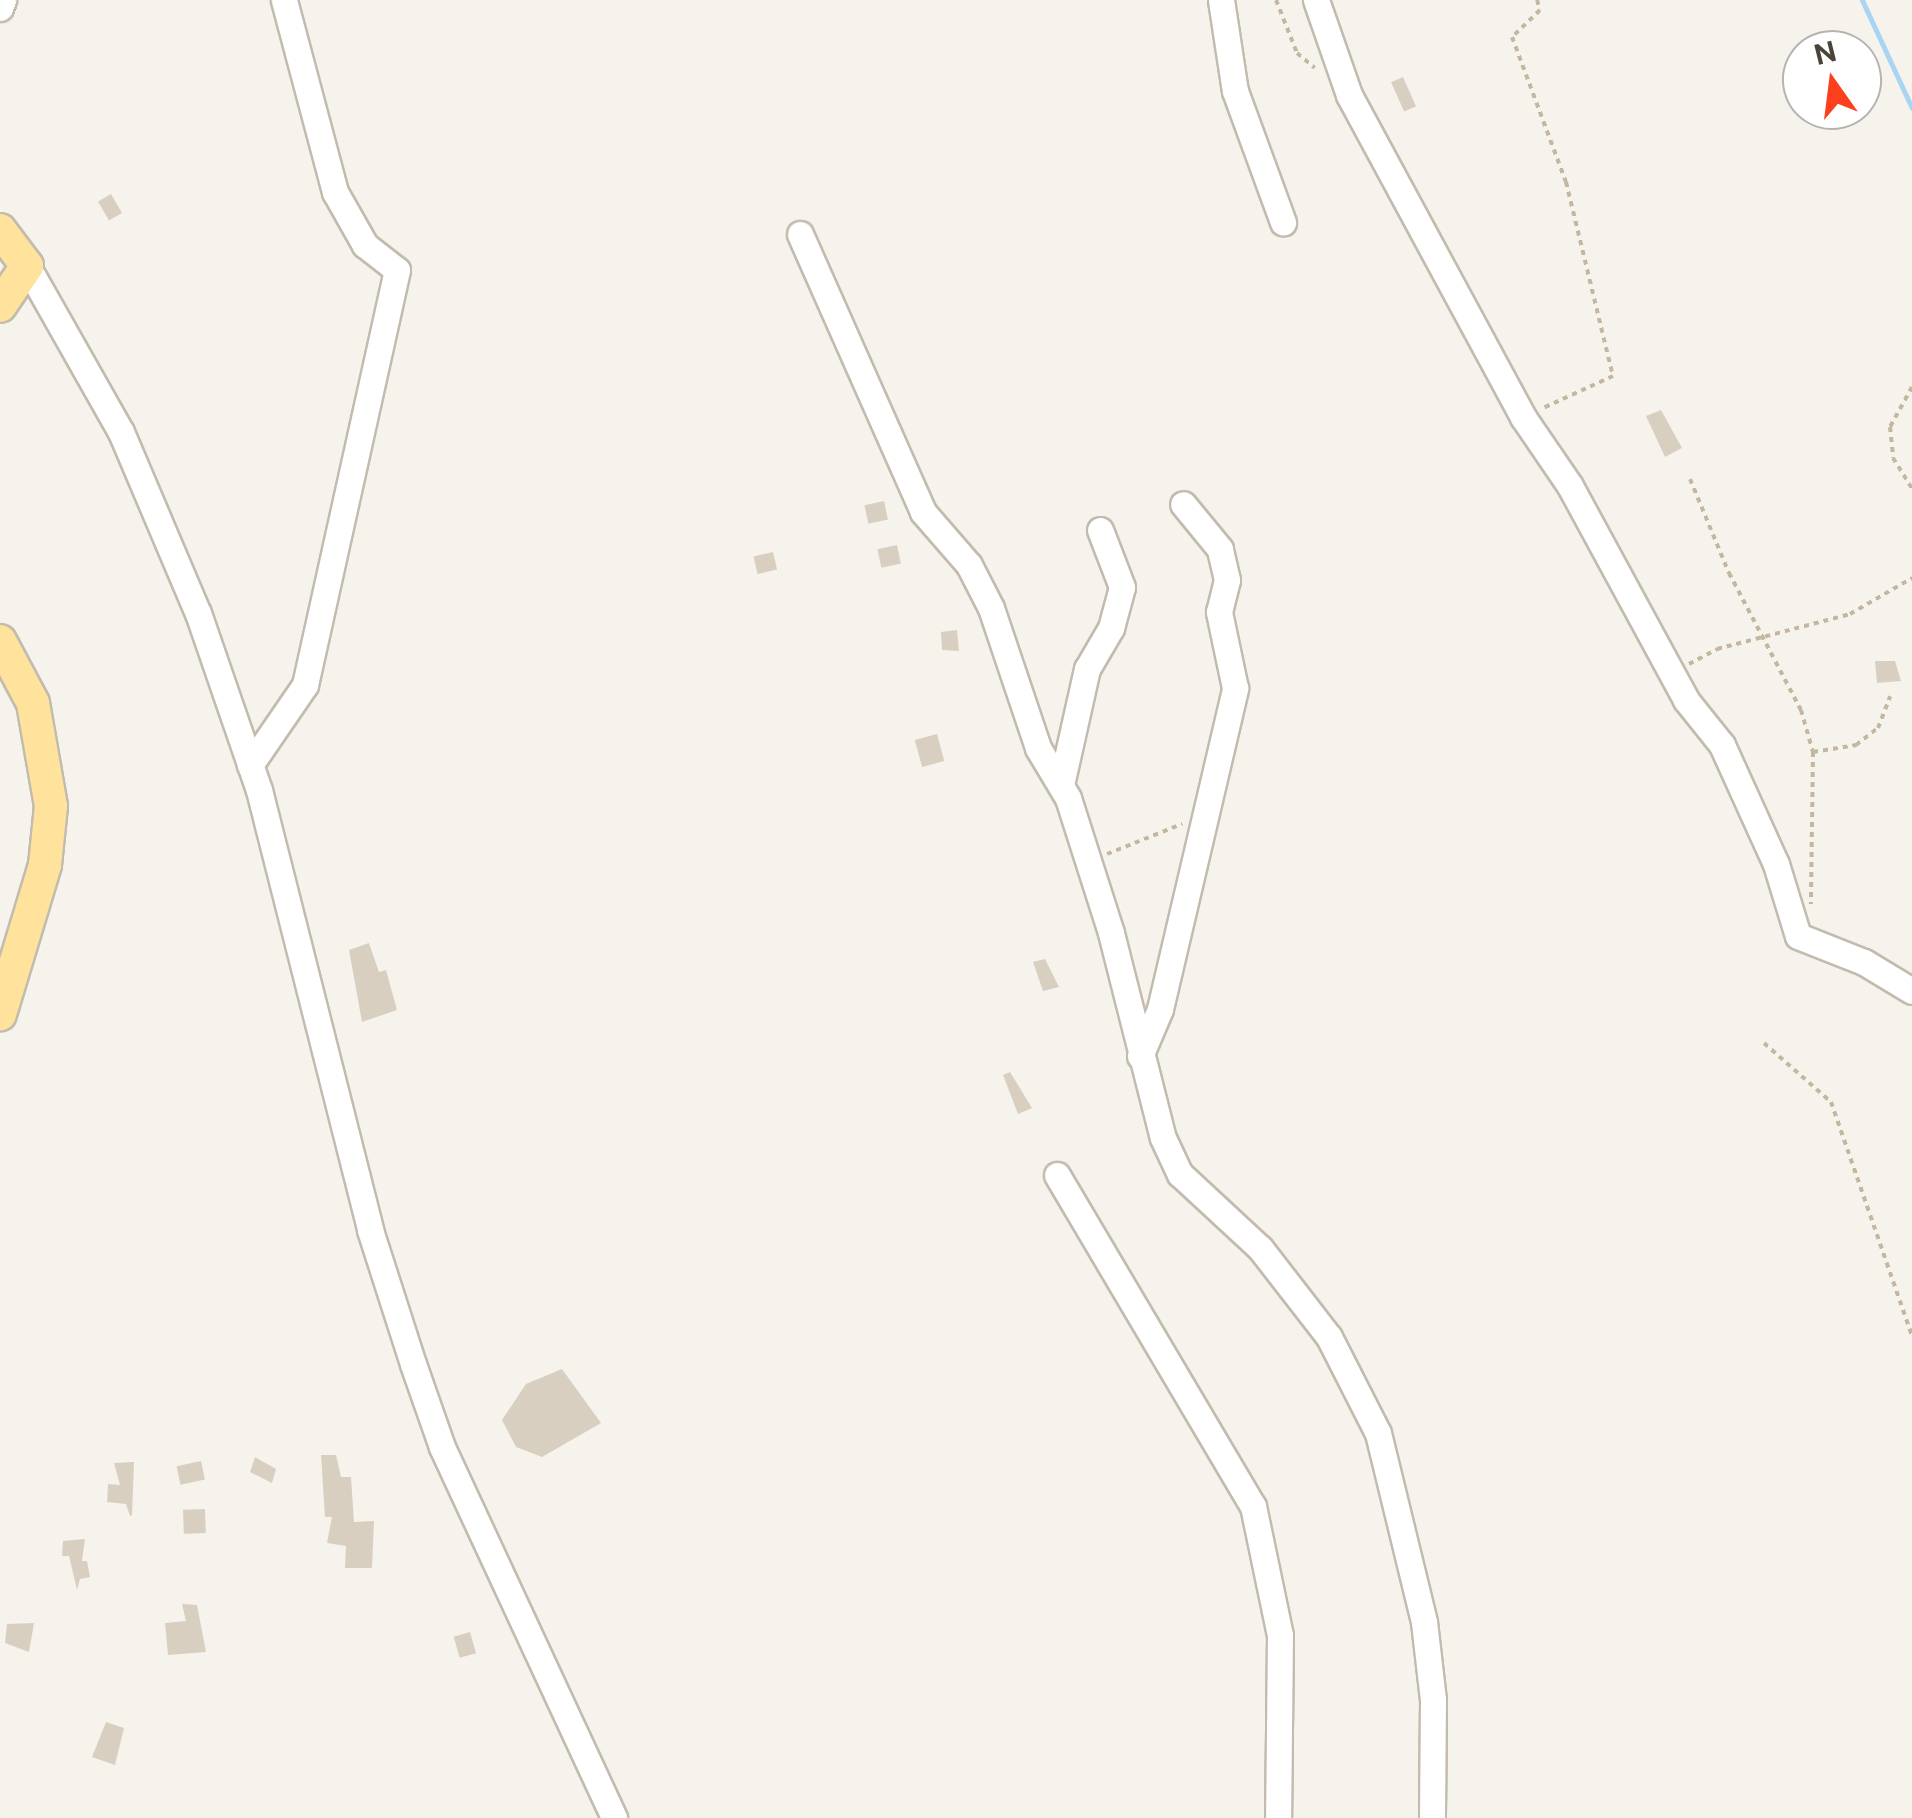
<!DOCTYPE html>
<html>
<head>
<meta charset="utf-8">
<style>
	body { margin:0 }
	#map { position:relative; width:1912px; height:1818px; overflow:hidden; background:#f6f3ec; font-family:"Public Sans",sans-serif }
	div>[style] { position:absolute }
	.stream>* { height:5px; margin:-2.5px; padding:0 2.5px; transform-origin:2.5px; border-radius:2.5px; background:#a9d4f2 }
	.building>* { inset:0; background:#d8cfc1; transform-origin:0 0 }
	.path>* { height:4px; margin-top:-2px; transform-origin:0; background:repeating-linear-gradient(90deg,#c4b79f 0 5px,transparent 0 10px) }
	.roads { filter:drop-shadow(2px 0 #c2bbae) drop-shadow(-2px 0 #c2bbae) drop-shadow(0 2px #c2bbae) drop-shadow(0 -2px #c2bbae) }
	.minor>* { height:25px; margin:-12.5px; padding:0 12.5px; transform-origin:12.5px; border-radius:12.5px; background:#fff }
	.major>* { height:32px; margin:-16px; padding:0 16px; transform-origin:16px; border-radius:16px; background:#ffe39c }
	span { translate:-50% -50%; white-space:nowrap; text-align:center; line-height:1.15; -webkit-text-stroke:8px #fff; paint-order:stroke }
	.north { position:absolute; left:1782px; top:30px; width:100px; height:100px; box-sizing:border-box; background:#fff; border:2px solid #b7b4b0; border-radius:50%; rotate:346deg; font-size:28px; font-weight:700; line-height:40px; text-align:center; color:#4b4439 }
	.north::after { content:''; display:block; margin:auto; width:35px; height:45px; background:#fc3f1d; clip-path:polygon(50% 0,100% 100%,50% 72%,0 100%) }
</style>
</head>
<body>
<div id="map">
	<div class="stream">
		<div style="left:1862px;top:0;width:119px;rotate:65.2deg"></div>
	</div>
	<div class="building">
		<div style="left:1403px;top:77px;width:32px;height:13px;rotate:66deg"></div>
		<div style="left:111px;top:194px;width:22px;height:15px;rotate:60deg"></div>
		<div style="clip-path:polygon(1661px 410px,1682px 448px,1665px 457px,1646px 416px)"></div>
		<div style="left:884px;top:501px;width:19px;height:20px;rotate:78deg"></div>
		<div style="left:897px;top:545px;width:19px;height:20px;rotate:78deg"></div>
		<div style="left:773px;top:552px;width:18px;height:20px;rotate:77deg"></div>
		<div style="clip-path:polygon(957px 630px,959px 651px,942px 650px,941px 632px)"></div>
		<div style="clip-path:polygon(1875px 661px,1895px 661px,1901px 681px,1877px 683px)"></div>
		<div style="left:937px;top:734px;width:28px;height:23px;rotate:75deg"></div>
		<div style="clip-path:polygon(369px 943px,379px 972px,386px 970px,397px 1010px,362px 1022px,349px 950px)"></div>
		<div style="clip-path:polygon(1045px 959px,1059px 987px,1043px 991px,1033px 962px)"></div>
		<div style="clip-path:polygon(1010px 1072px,1032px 1108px,1018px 1114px,1003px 1075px)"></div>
		<div style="clip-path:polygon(562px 1369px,601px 1423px,542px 1457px,516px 1447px,502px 1420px,526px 1384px)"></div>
		<div style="clip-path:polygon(321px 1455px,336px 1455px,341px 1477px,351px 1477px,354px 1522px,374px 1521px,372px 1568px,345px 1568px,346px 1546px,327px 1543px,332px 1517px,325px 1517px)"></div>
		<div style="clip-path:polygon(255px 1457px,276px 1469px,272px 1483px,250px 1472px)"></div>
		<div style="left:201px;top:1461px;width:19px;height:25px;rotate:78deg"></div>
		<div style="clip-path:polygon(134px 1462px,132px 1515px,130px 1516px,126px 1504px,107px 1502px,108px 1484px,120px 1485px,114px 1463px)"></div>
		<div style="left:205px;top:1509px;width:24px;height:22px;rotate:88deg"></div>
		<div style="clip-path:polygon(85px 1539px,82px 1561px,87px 1561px,90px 1577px,80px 1579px,77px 1590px,69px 1556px,62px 1556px,63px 1541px)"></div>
		<div style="clip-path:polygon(182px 1604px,197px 1605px,206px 1652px,168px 1655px,165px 1623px,186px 1621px)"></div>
		<div style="clip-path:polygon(34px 1623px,29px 1652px,5px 1643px,7px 1624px)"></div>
		<div style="left:470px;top:1632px;width:22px;height:17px;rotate:74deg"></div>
		<div style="clip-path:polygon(106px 1722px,124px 1728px,115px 1765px,92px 1757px)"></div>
	</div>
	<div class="path">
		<div style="left:1276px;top:0;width:57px;rotate:68.4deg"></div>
		<div style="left:1297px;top:53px;width:23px;rotate:40deg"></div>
		<div style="left:1537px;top:0;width:10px;rotate:73deg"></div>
		<div style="left:1540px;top:10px;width:39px;rotate:136deg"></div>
		<div style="left:1512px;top:37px;width:155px;rotate:69.6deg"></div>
		<div style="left:1566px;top:182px;width:200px;rotate:76.4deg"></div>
		<div style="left:1613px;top:376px;width:79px;rotate:155.4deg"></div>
		<div style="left:1912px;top:387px;width:46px;rotate:118.8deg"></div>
		<div style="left:1890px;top:427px;width:31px;rotate:84deg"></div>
		<div style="left:1893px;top:458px;width:36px;rotate:58deg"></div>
		<div style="left:1690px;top:479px;width:102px;rotate:67.5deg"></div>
		<div style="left:1729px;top:573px;width:155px;rotate:62.3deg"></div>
		<div style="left:1801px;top:710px;width:44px;rotate:74.1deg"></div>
		<div style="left:1813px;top:752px;width:152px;rotate:90.8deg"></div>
		<div style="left:1689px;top:664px;width:32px;rotate:-28deg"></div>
		<div style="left:1717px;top:649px;width:138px;rotate:-14.7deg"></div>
		<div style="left:1850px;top:614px;width:72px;rotate:-30.1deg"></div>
		<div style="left:1813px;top:752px;width:44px;rotate:-9.2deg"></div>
		<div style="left:1856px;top:745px;width:28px;rotate:-38deg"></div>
		<div style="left:1878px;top:728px;width:34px;rotate:-69deg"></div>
		<div style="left:1107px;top:854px;width:81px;rotate:-21.8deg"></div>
		<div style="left:1764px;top:1043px;width:89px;rotate:41.4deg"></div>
		<div style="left:1831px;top:1102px;width:248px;rotate:70.9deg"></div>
	</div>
	<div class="roads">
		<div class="minor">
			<div style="left:1221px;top:0;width:92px;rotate:81.3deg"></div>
			<div style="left:1235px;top:91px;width:140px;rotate:69.9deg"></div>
			<div style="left:1316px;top:0;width:101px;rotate:70.8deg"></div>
			<div style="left:1349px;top:95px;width:366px;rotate:61.6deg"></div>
			<div style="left:1523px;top:417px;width:83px;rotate:55.7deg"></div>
			<div style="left:1570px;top:486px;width:243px;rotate:61.5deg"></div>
			<div style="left:1686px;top:700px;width:58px;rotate:51.3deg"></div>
			<div style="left:1722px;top:745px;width:131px;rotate:65.6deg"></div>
			<div style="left:1776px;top:864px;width:75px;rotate:73deg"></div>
			<div style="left:1798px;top:936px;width:71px;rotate:21.5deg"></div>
			<div style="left:1864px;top:962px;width:56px;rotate:31.1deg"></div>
			<div style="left:0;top:8px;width:9px;rotate:-69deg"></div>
			<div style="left:800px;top:234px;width:304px;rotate:66.1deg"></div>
			<div style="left:923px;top:512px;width:70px;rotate:49deg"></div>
			<div style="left:969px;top:565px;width:48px;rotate:62.9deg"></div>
			<div style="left:991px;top:608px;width:148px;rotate:71.4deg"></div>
			<div style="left:1038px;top:748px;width:58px;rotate:59deg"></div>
			<div style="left:1068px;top:798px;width:142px;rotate:72.3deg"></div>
			<div style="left:1111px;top:933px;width:211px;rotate:75.8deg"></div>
			<div style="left:1163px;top:1138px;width:40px;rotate:65deg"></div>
			<div style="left:1180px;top:1174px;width:109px;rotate:42.8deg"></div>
			<div style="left:1260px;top:1248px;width:113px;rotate:52.2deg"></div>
			<div style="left:1329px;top:1337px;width:108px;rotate:63deg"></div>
			<div style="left:1378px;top:1433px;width:195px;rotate:76.3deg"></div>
			<div style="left:1424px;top:1622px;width:79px;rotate:83.4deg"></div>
			<div style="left:1433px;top:1700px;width:118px;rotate:90.5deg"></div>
			<div style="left:27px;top:266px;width:191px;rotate:60.5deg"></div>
			<div style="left:121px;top:432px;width:197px;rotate:67deg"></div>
			<div style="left:198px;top:613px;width:187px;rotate:71deg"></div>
			<div style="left:259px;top:790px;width:454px;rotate:75.8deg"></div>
			<div style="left:370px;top:1230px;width:141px;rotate:72.2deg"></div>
			<div style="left:413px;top:1364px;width:88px;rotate:70.7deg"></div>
			<div style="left:442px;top:1447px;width:409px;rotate:65.1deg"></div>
			<div style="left:250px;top:765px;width:97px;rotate:-55.5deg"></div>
			<div style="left:305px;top:685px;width:425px;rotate:-77.5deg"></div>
			<div style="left:397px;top:270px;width:41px;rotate:-142deg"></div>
			<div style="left:365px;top:245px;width:61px;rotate:-119.5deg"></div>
			<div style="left:335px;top:192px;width:199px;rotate:-104.9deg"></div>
			<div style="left:1061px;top:785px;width:119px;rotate:-77.4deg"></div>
			<div style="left:1087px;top:669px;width:48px;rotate:-59.7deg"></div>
			<div style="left:1111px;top:628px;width:42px;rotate:-75deg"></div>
			<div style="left:1122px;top:587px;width:61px;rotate:-111.1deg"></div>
			<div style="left:1140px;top:1056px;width:51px;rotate:-66.9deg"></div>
			<div style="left:1160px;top:1009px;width:330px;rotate:-76.8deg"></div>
			<div style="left:1235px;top:688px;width:78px;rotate:-101.9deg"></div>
			<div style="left:1219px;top:612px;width:33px;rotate:-76deg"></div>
			<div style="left:1227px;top:580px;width:32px;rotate:-103deg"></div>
			<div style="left:1220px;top:549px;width:58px;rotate:-129.4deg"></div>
			<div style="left:1057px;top:1175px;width:385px;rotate:59.4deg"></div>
			<div style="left:1253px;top:1506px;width:132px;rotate:78.2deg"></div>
			<div style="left:1280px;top:1635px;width:183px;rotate:90.6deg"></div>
		</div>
		<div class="major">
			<div style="left:0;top:230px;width:45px;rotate:53.1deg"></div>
			<div style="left:27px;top:266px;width:48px;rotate:124deg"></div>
			<div style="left:0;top:641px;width:70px;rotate:62deg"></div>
			<div style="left:33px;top:703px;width:105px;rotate:80.1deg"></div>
			<div style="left:51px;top:806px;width:59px;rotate:95.8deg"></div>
			<div style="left:45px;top:865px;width:156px;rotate:106.8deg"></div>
		</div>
	</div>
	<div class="north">N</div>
</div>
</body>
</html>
